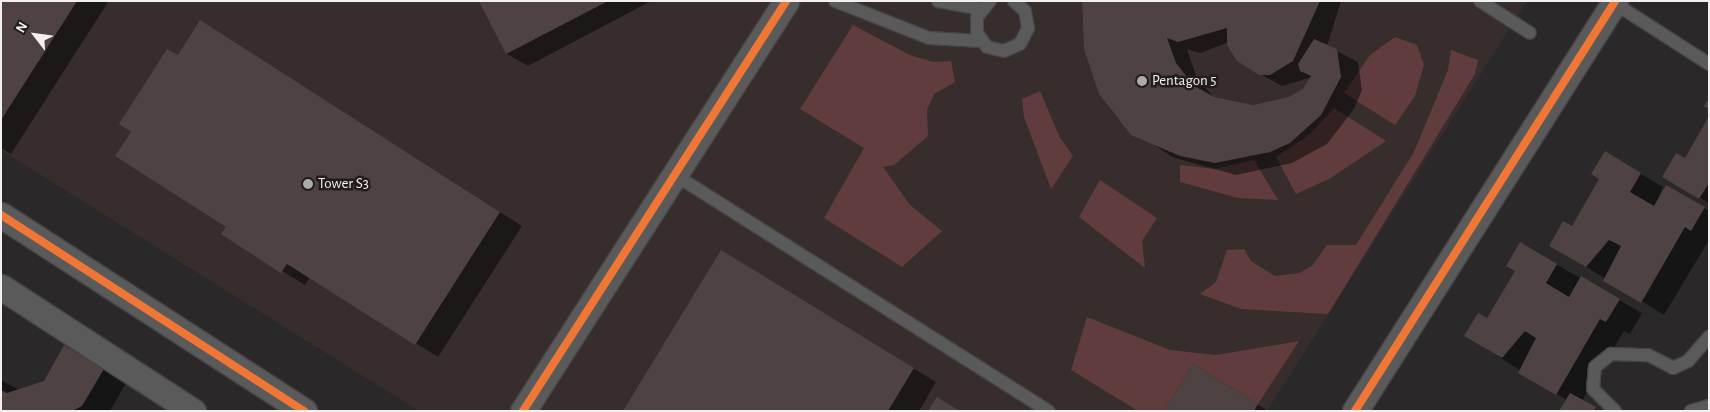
<!DOCTYPE html>
<html>
<head>
<meta charset="utf-8">
<style>
	body { margin:0 }
	#map { position:relative; width:1710px; height:412px; overflow:hidden; background:#2a2828; font-family:"Alegreya Sans",sans-serif }
	div>[style] { position:absolute }
	.built>* { inset:0; background:#372d2d }
	.green>* { inset:0; background:#613c3c }
	.shadow>* { inset:0; background:#0007 }
	.building>* { inset:0; background:#4f4243 }
	.roads { filter:drop-shadow(1px 0 #464444) drop-shadow(-1px 0 #464444) drop-shadow(0 1px #464444) drop-shadow(0 -1px #464444) }
	.service>* { height:12px; margin:-6px; padding:0 6px; transform-origin:6px; border-radius:6px; background:#5b5a5a }
	.minor>* { height:25px; margin:-12.5px; padding:0 12.5px; transform-origin:12.5px; border-radius:12.5px; background:#5b5a5a }
	.cycleway>* { height:8px; margin:-4px; padding:0 4px; transform-origin:4px; border-radius:4px; background:#f07635 }
	.dots>* { width:14px; height:14px; translate:-50% -50%; box-sizing:border-box; border:2px solid #211d1d; border-radius:50% }
	span { translate:-50% -50%; white-space:nowrap; text-align:center; line-height:1.15; -webkit-text-stroke:5px #211d1d; paint-order:stroke }
	.poi-label { font-size:15px; color:#f3f0f0 }
	.left { translate:0 -50%; text-align:left }
	.frame { position:absolute; inset:0; border:2px solid #f3f0f0; pointer-events:none }
	.north { position:absolute; left:10px; top:10px; width:50px; height:50px; -webkit-text-stroke:4px #211d1d; paint-order:stroke; rotate:300deg; font-size:14px; font-weight:700; line-height:20px; text-align:center; color:#f3f0f0 }
	.north::after { content:''; display:block; margin:auto; width:18px; height:22px; background:#f3f0f0; clip-path:polygon(50% 0,100% 100%,50% 72%,0 100%) }
</style>
</head>
<body>
<div id="map">
	<div class="built">
		<div style="clip-path:polygon(1px 1px,1527px 1px,1267px 411px,419px 411px,1px 150px)"></div>
	</div>
	<div class="green">
		<div style="clip-path:polygon(853px 25px,910px 55px,933px 62px,951px 61px,955px 82px,934px 94px,927px 110px,928px 136px,894px 165px,883px 167px,910px 205px,942px 231px,902px 267px,824px 218px,864px 148px,800px 109px)"></div>
		<div style="clip-path:polygon(1395px 37px,1417px 45px,1424px 65px,1415px 96px,1395px 125px,1344px 93px,1370px 55px)"></div>
		<div style="clip-path:polygon(1451px 50px,1478px 60px,1475px 74px,1328px 314px,1241px 309px,1200px 294px,1216px 282px,1227px 250px,1244px 249px,1251px 261px,1275px 276px,1299px 273px,1312px 266px,1327px 245px,1356px 245px,1414px 152px,1448px 70px)"></div>
		<div style="clip-path:polygon(1040px 91px,1060px 138px,1073px 156px,1051px 189px,1024px 117px,1022px 99px)"></div>
		<div style="clip-path:polygon(1334px 108px,1386px 141px,1329px 179px,1296px 194px,1276px 157px,1309px 135px)"></div>
		<div style="clip-path:polygon(1254px 160px,1278px 200px,1238px 198px,1180px 182px,1180px 165px,1215px 169px)"></div>
		<div style="clip-path:polygon(1100px 180px,1157px 218px,1142px 241px,1145px 268px,1079px 217px)"></div>
		<div style="clip-path:polygon(1087px 317px,1170px 350px,1216px 355px,1299px 341px,1258px 404px,1193px 364px,1164px 411px,1138px 411px,1071px 370px)"></div>
	</div>
	<div class="shadow">
		<div style="clip-path:polygon(1px 1px,108px 2px,11px 154px,1px 148px)"></div>
		<div style="clip-path:polygon(480px 1px,651px 1px,528px 66px,507px 54px)"></div>
		<div style="clip-path:polygon(evenodd,1085px 1px,1341px 1px,1327px 46px,1358px 62px,1362px 90px,1354px 109px,1327px 144px,1292px 163px,1236px 175px,1172px 157px,1117px 118px,1100px 94px,1082px 16px,1085px 1px,1229px 42px,1260px 74px,1282px 86px,1312px 77px,1304px 90px,1289px 98px,1253px 107px,1214px 98px,1196px 76px,1187px 49px,1200px 53px,1229px 42px)"></div>
		<div style="clip-path:polygon(223px 35px,522px 226px,438px 357px,310px 277px,305px 285px,222px 234px,228px 226px,178px 56px)"></div>
		<div style="clip-path:polygon(1709px 119px,1709px 203px,1664px 177px,1685px 160px)"></div>
		<div style="clip-path:polygon(1605px 153px,1663px 187px,1654px 208px,1667px 186px,1709px 211px,1709px 240px,1664px 315px,1551px 245px,1572px 228px,1601px 179px)"></div>
		<div style="clip-path:polygon(1520px 244px,1642px 313px,1630px 334px,1624px 331px,1582px 401px,1599px 411px,1561px 411px,1567px 400px,1466px 336px,1488px 320px,1516px 270px)"></div>
		<div style="clip-path:polygon(744px 265px,936px 382px,919px 411px,624px 411px)"></div>
		<div style="clip-path:polygon(64px 346px,126px 383px,110px 411px,1px 411px,1px 380px,19px 390px,44px 382px)"></div>
		<div style="clip-path:polygon(1212px 376px,1268px 411px,1165px 411px)"></div>
	</div>
	<div class="building">
		<div style="clip-path:polygon(1px 1px,77px 1px,1px 120px)"></div>
		<div style="clip-path:polygon(479px 1px,608px 1px,506px 54px)"></div>
		<div style="clip-path:polygon(1082px 1px,1320px 1px,1293px 61px,1270px 75px,1259px 75px,1237px 61px,1227px 45px,1227px 28px,1178px 42px,1167px 38px,1176px 63px,1193px 85px,1214px 97px,1253px 105px,1289px 97px,1303px 89px,1311px 76px,1300px 71px,1298px 64px,1314px 39px,1337px 49px,1341px 77px,1321px 115px,1290px 143px,1270px 152px,1215px 163px,1180px 156px,1131px 135px,1099px 94px,1084px 49px)"></div>
		<div style="clip-path:polygon(200px 20px,500px 212px,415px 345px,287px 264px,281px 273px,221px 234px,226px 227px,115px 156px,131px 132px,119px 124px,167px 49px,178px 55px)"></div>
		<div style="clip-path:polygon(1709px 98px,1709px 109px,1704px 106px)"></div>
		<div style="clip-path:polygon(1709px 116px,1709px 183px,1699px 199px,1662px 177px,1676px 153px,1685px 158px)"></div>
		<div style="clip-path:polygon(1605px 151px,1641px 173px,1630px 192px,1654px 206px,1666px 185px,1705px 207px,1691px 231px,1685px 227px,1641px 303px,1603px 281px,1621px 246px,1609px 240px,1586px 267px,1549px 246px,1563px 221px,1572px 226px,1599px 179px,1591px 174px)"></div>
		<div style="clip-path:polygon(1520px 242px,1557px 264px,1546px 283px,1569px 297px,1581px 276px,1620px 299px,1606px 322px,1600px 319px,1556px 395px,1518px 373px,1536px 338px,1525px 331px,1502px 358px,1464px 336px,1478px 313px,1487px 318px,1515px 271px,1506px 266px)"></div>
		<div style="clip-path:polygon(721px 250px,914px 368px,888px 411px,623px 411px)"></div>
		<div style="clip-path:polygon(64px 345px,104px 369px,82px 406px,72px 411px,1px 411px,1px 390px,7px 393px,44px 381px)"></div>
		<div style="clip-path:polygon(1193px 364px,1258px 404px,1254px 411px,1164px 411px)"></div>
		<div style="clip-path:polygon(1570px 393px,1596px 407px,1594px 411px,1559px 411px)"></div>
		<div style="clip-path:polygon(937px 397px,960px 411px,928px 411px)"></div>
	</div>
	<div class="roads">
		<div class="service">
			<div style="left:835px;top:1px;width:101px;rotate:21.5deg"></div>
			<div style="left:929px;top:38px;width:52px;rotate:3.3deg"></div>
			<div style="left:938px;top:1px;width:44px;rotate:10.5deg"></div>
			<div style="left:990px;top:1px;width:21px;rotate:129deg"></div>
			<div style="left:977px;top:17px;width:16px;rotate:90deg"></div>
			<div style="left:977px;top:33px;width:17px;rotate:54deg"></div>
			<div style="left:987px;top:47px;width:17px;rotate:13deg"></div>
			<div style="left:1004px;top:51px;width:17px;rotate:-24deg"></div>
			<div style="left:1020px;top:44px;width:18px;rotate:-63deg"></div>
			<div style="left:1028px;top:28px;width:17px;rotate:-100deg"></div>
			<div style="left:1025px;top:11px;width:15px;rotate:-138deg"></div>
			<div style="left:1480px;top:1px;width:59px;rotate:32.6deg"></div>
			<div style="left:1614px;top:3px;width:113px;rotate:32.7deg"></div>
			<div style="left:675px;top:175px;width:442px;rotate:32.3deg"></div>
			<div style="left:1615px;top:411px;width:31px;rotate:-135deg"></div>
			<div style="left:1593px;top:389px;width:22px;rotate:-85deg"></div>
			<div style="left:1595px;top:367px;width:21px;rotate:-39deg"></div>
			<div style="left:1611px;top:354px;width:37px;rotate:2deg"></div>
			<div style="left:1648px;top:355px;width:28px;rotate:27deg"></div>
			<div style="left:1673px;top:368px;width:17px;rotate:-25deg"></div>
			<div style="left:1688px;top:361px;width:32px;rotate:-49deg"></div>
			<div style="left:1691px;top:411px;width:19px;rotate:-16deg"></div>
		</div>
		<div class="minor">
			<div style="left:1px;top:215px;width:361px;rotate:32.9deg"></div>
			<div style="left:1px;top:287px;width:229px;rotate:32.9deg"></div>
			<div style="left:523px;top:411px;width:487px;rotate:-57.3deg"></div>
			<div style="left:1355px;top:411px;width:485px;rotate:-57.6deg"></div>
		</div>
	</div>
	<div class="cycleway">
		<div style="left:1px;top:215px;width:361px;rotate:32.9deg"></div>
		<div style="left:523px;top:411px;width:487px;rotate:-57.3deg"></div>
		<div style="left:1355px;top:411px;width:485px;rotate:-57.6deg"></div>
	</div>
	<div class="dots">
		<div style="left:1142px;top:81px;background:#adaaaa"></div>
		<div style="left:308px;top:184px;background:#adaaaa"></div>
	</div>
	<div class="poi-label">
		<span class="left" style="left:1152px;top:81px">Pentagon 5</span>
		<span class="left" style="left:318px;top:184px">Tower S3</span>
	</div>
	<div class="frame"></div>
	<div class="north">N</div>
</div>
</body>
</html>
